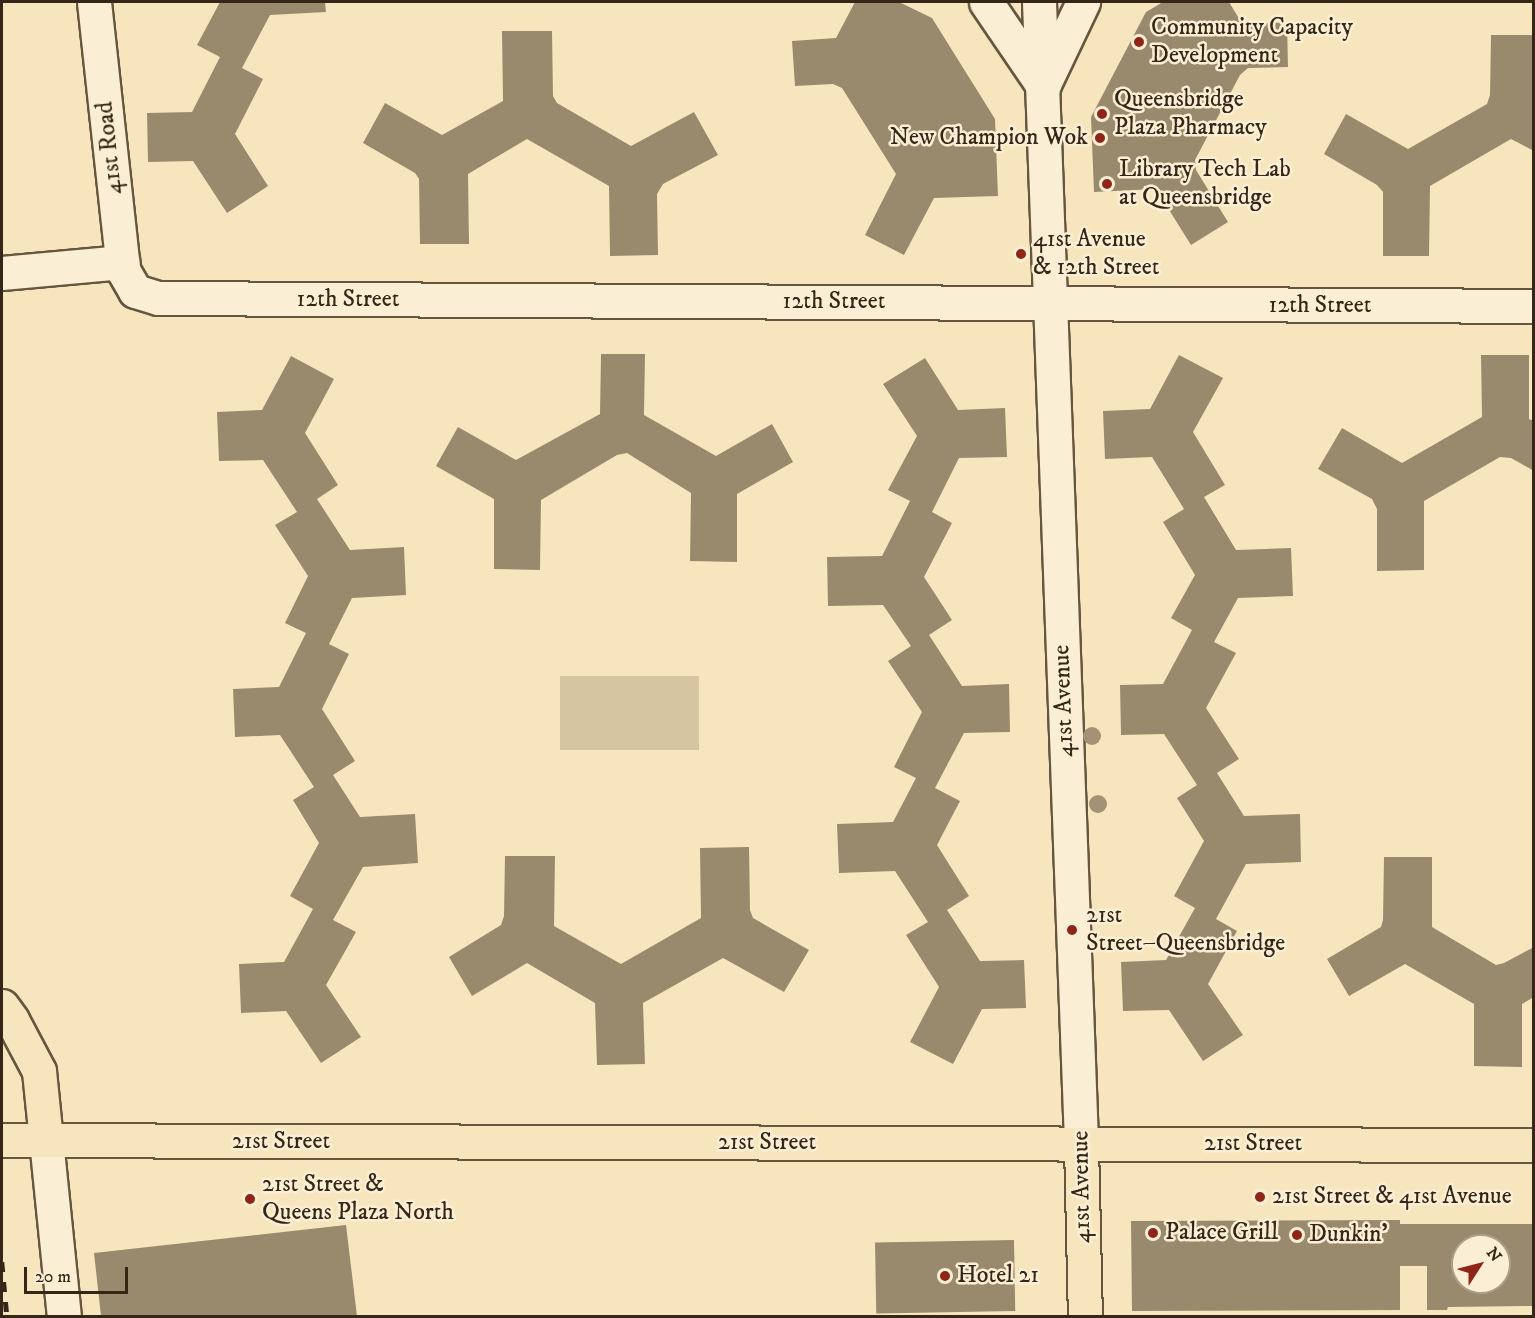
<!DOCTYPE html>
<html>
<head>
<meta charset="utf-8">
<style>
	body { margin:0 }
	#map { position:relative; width:1535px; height:1318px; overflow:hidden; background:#f7e6bd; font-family:"IM FELL DW Pica",serif }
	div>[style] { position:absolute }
	.green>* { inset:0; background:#d6c5a1; transform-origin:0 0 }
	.building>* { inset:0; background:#9a8a6d; transform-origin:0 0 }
	.roads { filter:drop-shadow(2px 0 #665640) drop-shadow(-2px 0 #665640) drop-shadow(0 2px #665640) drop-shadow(0 -2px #665640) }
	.minor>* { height:33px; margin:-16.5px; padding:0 16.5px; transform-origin:16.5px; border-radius:16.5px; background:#faefd4 }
	.major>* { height:33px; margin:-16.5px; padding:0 16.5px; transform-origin:16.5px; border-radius:16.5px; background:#f7e6bd }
	.highway>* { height:33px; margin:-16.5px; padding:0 16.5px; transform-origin:16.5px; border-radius:16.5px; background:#f7e6bd }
	.rail>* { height:4.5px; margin-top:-2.25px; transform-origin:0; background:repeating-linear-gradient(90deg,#362617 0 10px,transparent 0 20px) }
	.trees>* { width:18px; height:18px; margin:-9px; border-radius:50%; background:#a39275 }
	.dots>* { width:16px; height:16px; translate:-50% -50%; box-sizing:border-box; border:3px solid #faefd4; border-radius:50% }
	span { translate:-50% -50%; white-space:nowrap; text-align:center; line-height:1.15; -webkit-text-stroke:5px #faefd4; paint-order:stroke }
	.poi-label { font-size:24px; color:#362617 }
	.left { translate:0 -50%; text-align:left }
	.right { translate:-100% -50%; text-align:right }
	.street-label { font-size:24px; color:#362617 }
	.frame { position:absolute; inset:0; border:3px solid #362617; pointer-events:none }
	.north { position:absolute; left:1451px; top:1234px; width:60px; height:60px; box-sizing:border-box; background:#faefd4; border:2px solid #ac9f88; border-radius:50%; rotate:54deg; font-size:16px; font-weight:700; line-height:24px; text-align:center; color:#362617 }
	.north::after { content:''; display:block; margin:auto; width:21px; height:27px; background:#8f2418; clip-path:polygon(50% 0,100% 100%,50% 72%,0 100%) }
	.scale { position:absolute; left:24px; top:1267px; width:104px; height:27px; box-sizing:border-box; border:3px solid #362617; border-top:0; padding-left:8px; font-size:18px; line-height:21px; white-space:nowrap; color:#362617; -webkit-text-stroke:4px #faefd4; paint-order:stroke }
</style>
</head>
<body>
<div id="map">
	<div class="green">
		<div style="left:560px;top:676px;width:139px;height:74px"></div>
	</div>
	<div class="building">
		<div style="clip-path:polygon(220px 2px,325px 2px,326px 12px,270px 15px,242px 68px,263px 79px,235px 134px,268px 186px,227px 213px,193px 161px,148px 162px,147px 113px,192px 112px,220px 57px,197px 45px)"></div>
		<div style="clip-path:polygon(855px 2px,899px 2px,932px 18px,995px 119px,998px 196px,934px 198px,904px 255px,865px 235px,896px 174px,842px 88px,833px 84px,795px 86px,792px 41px,836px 38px)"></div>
		<div style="clip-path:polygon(1163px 2px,1229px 2px,1243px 25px,1287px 22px,1288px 67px,1248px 68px,1240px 75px,1195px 160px,1196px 170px,1228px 222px,1191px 245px,1156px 189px,1094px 192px,1091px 117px,1146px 12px)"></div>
		<div style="clip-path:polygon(502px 31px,552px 31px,553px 96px,557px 103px,631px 146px,694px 112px,718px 155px,663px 184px,657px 194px,658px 255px,610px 256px,609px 186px,527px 139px,468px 174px,469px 244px,420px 244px,419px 179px,415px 173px,363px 143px,385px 103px,442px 135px,503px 101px)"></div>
		<div style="clip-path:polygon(1491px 35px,1534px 35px,1534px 151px,1511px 139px,1430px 186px,1429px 256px,1383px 256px,1383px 192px,1377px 185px,1324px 154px,1346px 114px,1408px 149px,1487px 104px,1490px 95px)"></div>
		<div style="clip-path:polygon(601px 354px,645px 354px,644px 415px,716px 456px,772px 424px,793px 462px,737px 494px,737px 562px,690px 561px,691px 493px,627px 453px,617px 455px,541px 500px,540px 570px,494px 569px,494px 499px,436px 466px,458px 427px,516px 460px,600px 414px)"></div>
		<div style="clip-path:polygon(1179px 355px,1223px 378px,1193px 432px,1225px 485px,1204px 497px,1236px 550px,1291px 548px,1293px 596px,1238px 598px,1214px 642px,1236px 653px,1206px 708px,1239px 759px,1217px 773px,1244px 816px,1300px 814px,1301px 862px,1246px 864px,1216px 919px,1237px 931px,1208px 984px,1243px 1035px,1203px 1061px,1169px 1010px,1123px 1011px,1121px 962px,1166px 960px,1195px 908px,1174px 896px,1204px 841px,1177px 798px,1197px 785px,1164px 734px,1121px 735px,1120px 685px,1163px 684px,1192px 630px,1171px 618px,1195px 575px,1163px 522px,1184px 509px,1152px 457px,1105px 459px,1103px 411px,1150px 409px)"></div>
		<div style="clip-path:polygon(1481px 355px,1529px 355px,1529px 419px,1534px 421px,1534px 471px,1511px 458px,1500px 457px,1424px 501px,1424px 570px,1377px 571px,1377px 509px,1372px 499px,1318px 469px,1342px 428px,1402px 463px,1482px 417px)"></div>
		<div style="clip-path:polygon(291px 356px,334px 379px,305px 433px,338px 485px,317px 499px,350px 550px,404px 547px,406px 595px,352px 598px,329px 644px,349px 654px,322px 709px,355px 761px,333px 775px,360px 817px,415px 814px,418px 863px,363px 867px,333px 920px,356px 932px,326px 985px,361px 1037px,321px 1063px,286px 1011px,241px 1013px,239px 964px,284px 962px,313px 909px,290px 896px,319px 843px,293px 800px,314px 787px,280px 735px,235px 737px,233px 689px,279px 687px,306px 633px,285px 623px,308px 576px,275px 525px,297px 512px,263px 460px,219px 461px,217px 412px,262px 410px)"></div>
		<div style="clip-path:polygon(925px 358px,958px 410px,1005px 408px,1007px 457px,959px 458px,932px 512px,952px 523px,924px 577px,952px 620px,929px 635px,962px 686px,1009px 684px,1010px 732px,964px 733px,935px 788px,960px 801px,937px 845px,969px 896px,947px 910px,980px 961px,1024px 960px,1026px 1008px,982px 1009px,953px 1064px,910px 1042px,939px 987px,906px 935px,928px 922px,895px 871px,839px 873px,837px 824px,893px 822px,916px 778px,894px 767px,922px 712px,888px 661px,911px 646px,883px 605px,828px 606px,827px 557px,882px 556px,910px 501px,888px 490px,917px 436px,883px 384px)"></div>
		<div style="clip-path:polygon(749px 847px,750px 910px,753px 918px,809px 950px,784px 992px,723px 958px,643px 1003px,645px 1064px,597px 1065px,595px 1003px,527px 963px,472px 996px,449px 957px,501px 925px,504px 916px,505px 856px,555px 856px,554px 926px,621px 964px,701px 918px,700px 848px)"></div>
		<div style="clip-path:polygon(1384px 857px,1432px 857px,1432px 927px,1496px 965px,1504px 963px,1534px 947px,1534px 997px,1522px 1004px,1522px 1067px,1474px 1066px,1474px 1004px,1405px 964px,1349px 996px,1327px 959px,1381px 927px,1383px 920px)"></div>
		<div style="clip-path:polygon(evenodd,1400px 1220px,1400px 1224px,1534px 1224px,1534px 1306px,1448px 1307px,1447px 1310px,1427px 1310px,1427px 1266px,1400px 1266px,1400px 1310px,1132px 1311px,1131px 1221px,1400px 1220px,1463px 1246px,1499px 1246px,1499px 1282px,1463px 1282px,1463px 1246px)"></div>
		<div style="clip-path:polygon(346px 1225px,357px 1316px,101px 1316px,94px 1253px)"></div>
		<div style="left:1014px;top:1240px;width:71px;height:139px;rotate:89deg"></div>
	</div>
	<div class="roads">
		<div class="minor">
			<div style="left:94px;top:2px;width:270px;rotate:83.8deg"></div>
			<div style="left:123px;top:270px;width:24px;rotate:60deg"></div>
			<div style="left:135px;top:291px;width:24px;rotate:17deg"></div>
			<div style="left:158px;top:298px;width:1376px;rotate:0.33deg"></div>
			<div style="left:986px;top:2px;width:102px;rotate:55.8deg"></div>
			<div style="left:1039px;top:2px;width:1143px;rotate:87.89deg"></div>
			<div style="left:1045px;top:82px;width:89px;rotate:-64.6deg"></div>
			<div style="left:2px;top:273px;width:121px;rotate:-5.2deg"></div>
			<div style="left:46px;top:1140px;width:177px;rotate:84.2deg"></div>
		</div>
		<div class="major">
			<div style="left:2px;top:1140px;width:1532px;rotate:0.19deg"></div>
			<div style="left:1081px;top:1144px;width:172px;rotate:88.7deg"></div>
		</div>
		<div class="highway">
			<div style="left:2px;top:1006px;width:17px;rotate:54deg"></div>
			<div style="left:12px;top:1020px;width:58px;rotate:62.1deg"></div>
			<div style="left:39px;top:1071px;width:69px;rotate:84.2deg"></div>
		</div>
	</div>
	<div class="rail">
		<div style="left:2px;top:1262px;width:54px;rotate:84.7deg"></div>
	</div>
	<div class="trees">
		<div style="left:1092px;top:736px"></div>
		<div style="left:1098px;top:804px"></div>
	</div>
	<div class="dots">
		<div style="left:1139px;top:42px;background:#8f2418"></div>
		<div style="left:1102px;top:114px;background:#8f2418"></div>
		<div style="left:1100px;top:138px;background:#8f2418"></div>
		<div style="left:1107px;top:184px;background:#8f2418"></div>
		<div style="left:1021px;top:254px;background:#8f2418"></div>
		<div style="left:1072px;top:930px;background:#8f2418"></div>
		<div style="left:1260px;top:1197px;background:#8f2418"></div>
		<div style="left:250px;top:1199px;background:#8f2418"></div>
		<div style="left:1153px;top:1233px;background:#8f2418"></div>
		<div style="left:1297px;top:1235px;background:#8f2418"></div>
		<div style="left:945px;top:1276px;background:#8f2418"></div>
	</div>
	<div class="poi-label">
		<span class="left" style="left:1151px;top:42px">Community Capacity<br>Development</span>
		<span class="left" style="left:1114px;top:114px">Queensbridge<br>Plaza Pharmacy</span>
		<span class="right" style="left:1088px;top:138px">New Champion Wok</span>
		<span class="left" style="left:1119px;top:184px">Library Tech Lab<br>at Queensbridge</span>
		<span class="left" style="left:1033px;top:254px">41st Avenue<br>&amp; 12th Street</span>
		<span class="left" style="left:1086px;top:930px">21st<br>Street–Queensbridge</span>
		<span class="left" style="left:262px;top:1199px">21st Street &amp;<br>Queens Plaza North</span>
		<span class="left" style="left:1272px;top:1197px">21st Street &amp; 41st Avenue</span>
		<span class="left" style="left:1165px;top:1233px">Palace Grill</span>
		<span class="left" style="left:1309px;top:1235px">Dunkin'</span>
		<span class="left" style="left:957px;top:1276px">Hotel 21</span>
	</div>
	<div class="street-label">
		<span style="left:110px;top:148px;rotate:-96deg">41st Road</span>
		<span style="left:348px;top:300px">12th Street</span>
		<span style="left:834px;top:302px">12th Street</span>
		<span style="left:1320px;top:306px">12th Street</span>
		<span style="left:1064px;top:701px;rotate:-92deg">41st Avenue</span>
		<span style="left:281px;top:1142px">21st Street</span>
		<span style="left:767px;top:1143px">21st Street</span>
		<span style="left:1253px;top:1144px">21st Street</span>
		<span style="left:1082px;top:1187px;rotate:-91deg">41st Avenue</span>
	</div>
	<div class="frame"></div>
	<div class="north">N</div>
	<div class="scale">20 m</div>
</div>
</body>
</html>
